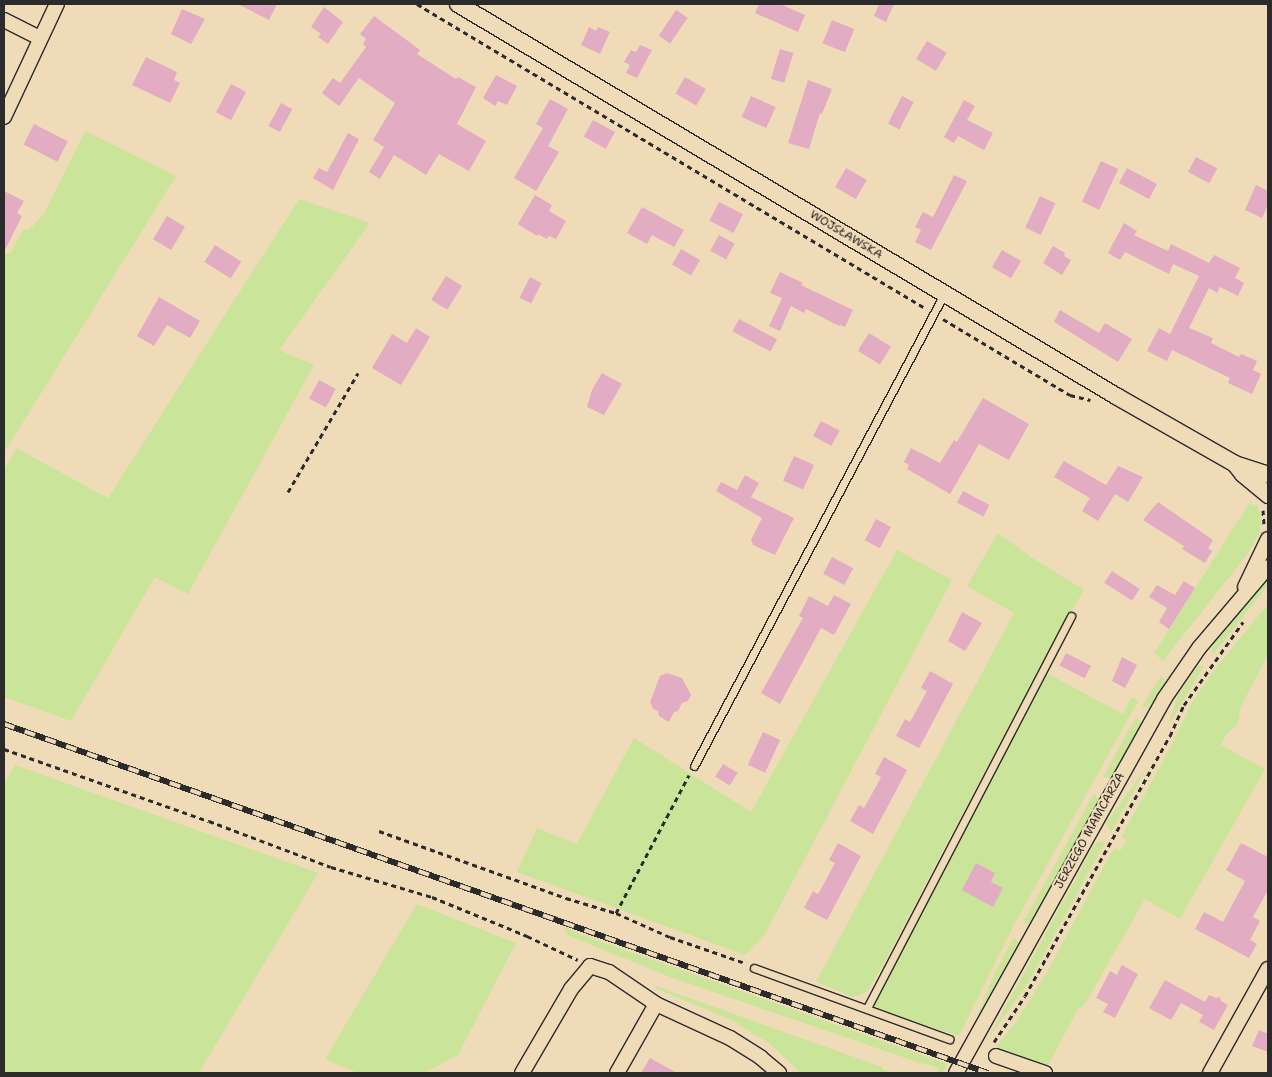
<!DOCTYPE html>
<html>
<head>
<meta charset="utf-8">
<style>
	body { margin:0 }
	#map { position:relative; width:1272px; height:1077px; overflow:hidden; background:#f0dbb9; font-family:"Shantell Sans",sans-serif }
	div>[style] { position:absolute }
	.green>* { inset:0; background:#cae49a }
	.building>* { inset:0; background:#e2acc3; transform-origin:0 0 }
	.path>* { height:3px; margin-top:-1.5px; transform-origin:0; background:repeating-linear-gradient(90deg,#2b2b2b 0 5px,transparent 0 9px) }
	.roads { filter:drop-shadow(1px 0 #2b2b2b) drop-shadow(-1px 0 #2b2b2b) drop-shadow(0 1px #2b2b2b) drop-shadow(0 -1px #2b2b2b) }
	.service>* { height:7px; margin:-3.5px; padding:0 3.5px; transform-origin:3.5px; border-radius:3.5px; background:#f0dbb9 }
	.minor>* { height:14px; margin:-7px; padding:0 7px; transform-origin:7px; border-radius:7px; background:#f0dbb9 }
	.tertiary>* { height:16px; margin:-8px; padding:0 8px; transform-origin:8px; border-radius:8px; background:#f0dbb9 }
	.rail>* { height:5.5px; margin-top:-2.75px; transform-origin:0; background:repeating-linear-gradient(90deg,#f0dbb9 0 11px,#2b2b2b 0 22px); box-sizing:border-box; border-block:1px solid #2b2b2b }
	span { translate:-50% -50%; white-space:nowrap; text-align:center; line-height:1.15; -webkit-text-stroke:4.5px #f0dbb9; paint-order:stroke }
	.street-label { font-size:12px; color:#2b2b2b }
	.frame { position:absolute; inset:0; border:5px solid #2b2b2b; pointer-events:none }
</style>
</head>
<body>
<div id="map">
	<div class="green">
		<div style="clip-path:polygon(85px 131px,176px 176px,4px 453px,4px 252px,10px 254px,23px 230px,29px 230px,44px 214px)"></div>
		<div style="clip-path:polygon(299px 199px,370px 223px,279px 350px,314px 365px,188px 594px,155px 577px,71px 721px,4px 697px,4px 470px,16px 448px,108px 498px)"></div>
		<div style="clip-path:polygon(1250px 502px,1253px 506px,1257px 504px,1261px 515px,1260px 532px,1249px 552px,1163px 661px,1154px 653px)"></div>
		<div style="clip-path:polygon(998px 533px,1031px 557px,1084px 590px,1044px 659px,879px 972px,867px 992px,853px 997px,816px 982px,1014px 613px,967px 586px)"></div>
		<div style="clip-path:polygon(897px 550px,952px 580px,764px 936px,745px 955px,517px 872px,537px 828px,577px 844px,634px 738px,751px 812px)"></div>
		<div style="clip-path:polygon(1268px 577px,1268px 585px,1212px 656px,1212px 647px)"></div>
		<div style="clip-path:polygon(1268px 604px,1268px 655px,1241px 706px,1238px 723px,1225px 736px,1221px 745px,1265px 769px,1180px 919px,1145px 899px,1084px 1005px,1078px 1009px,1048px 1065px,1044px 1067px,995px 1048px,1018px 1019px,1048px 970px,1114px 848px,1120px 851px,1127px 840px,1121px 837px,1169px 750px,1191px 704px,1212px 673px)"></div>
		<div style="clip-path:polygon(1198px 666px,1204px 666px,1168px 726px,1178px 695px)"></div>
		<div style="clip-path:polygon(1045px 672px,1123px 714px,1131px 697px,1138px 701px,1015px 923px,959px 1036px,879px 1010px,872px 1002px)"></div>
		<div style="clip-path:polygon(1161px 676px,1164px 678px,1165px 684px,1152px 706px,1150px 708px,1142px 706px)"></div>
		<div style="clip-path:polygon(1136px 717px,1142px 723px,1113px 775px,1110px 778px,1103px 777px)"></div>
		<div style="clip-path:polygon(15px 765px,318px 873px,199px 1073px,4px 1073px,4px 784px)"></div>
		<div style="clip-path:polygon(1145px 769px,1146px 769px,1111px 832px,1106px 823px)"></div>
		<div style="clip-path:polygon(1094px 793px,1099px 802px,1032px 922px,1024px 924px,1023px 923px)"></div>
		<div style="clip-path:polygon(1099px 841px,1105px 843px,1028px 983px,986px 1042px,1094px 845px)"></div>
		<div style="clip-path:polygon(417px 904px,516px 943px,458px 1055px,424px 1073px,358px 1073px,325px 1059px)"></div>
		<div style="clip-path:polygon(564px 927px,585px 936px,947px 1064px,943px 1073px,937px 1073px,938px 1067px,920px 1063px,670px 977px,567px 935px)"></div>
		<div style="clip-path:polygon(1014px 938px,1018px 941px,1019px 947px,968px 1039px,996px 970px)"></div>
		<div style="clip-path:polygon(656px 986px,882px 1067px,883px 1070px,898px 1073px,801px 1073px,770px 1044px,731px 1020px,655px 988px)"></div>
	</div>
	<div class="building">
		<div style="clip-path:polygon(238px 4px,277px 4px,269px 20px)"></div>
		<div style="clip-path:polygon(759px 4px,780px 4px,805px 15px,798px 32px,755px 13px)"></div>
		<div style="clip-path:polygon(879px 4px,894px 4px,886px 22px,874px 16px)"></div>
		<div style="clip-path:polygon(324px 7px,343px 22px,328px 44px,318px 37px,321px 34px,311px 27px)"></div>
		<div style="clip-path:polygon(182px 9px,205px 19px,191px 44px,171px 34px)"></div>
		<div style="left:676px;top:10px;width:14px;height:31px;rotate:34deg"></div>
		<div style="clip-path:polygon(374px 16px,420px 50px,417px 54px,456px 79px,458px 77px,476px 87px,457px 124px,486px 141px,469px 171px,439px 154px,426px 175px,394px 155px,380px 179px,369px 172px,384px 147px,373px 140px,395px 103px,359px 78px,339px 106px,322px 93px,333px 78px,340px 83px,366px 47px,363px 44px,366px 39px,360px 34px)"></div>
		<div style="left:832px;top:20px;width:24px;height:25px;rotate:22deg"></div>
		<div style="clip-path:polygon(589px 27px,596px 31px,598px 27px,610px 32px,600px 54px,581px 45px)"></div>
		<div style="left:927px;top:41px;width:23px;height:21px;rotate:31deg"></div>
		<div style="clip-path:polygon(640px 45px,652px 50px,637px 78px,626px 73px,630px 65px,624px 62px,631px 50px,636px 52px)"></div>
		<div style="left:780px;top:49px;width:14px;height:31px;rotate:17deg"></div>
		<div style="clip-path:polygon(146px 57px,177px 72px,174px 80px,180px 83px,170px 103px,132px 85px)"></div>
		<div style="clip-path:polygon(496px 75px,517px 86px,507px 105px,498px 101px,495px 106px,483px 98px)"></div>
		<div style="left:685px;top:77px;width:24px;height:19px;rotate:30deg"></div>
		<div style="clip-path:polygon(808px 80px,832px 89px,822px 114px,820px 113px,809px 149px,788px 143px)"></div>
		<div style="left:231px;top:84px;width:17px;height:32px;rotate:28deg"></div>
		<div style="left:751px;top:96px;width:27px;height:23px;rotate:24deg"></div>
		<div style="left:902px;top:96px;width:13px;height:31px;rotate:27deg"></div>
		<div style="clip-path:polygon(550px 99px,568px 109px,548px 146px,559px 152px,536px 191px,514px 178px,543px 128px,536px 124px)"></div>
		<div style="clip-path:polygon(964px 100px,975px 106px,967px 120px,993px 133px,984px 150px,958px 136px,954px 143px,944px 137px)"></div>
		<div style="left:281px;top:103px;width:13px;height:26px;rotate:29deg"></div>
		<div style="left:593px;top:120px;width:25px;height:19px;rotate:29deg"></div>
		<div style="left:34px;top:124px;width:38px;height:23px;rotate:27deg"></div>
		<div style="clip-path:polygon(348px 133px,359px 139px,333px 190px,313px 178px,319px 168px,327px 172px)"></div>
		<div style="left:1196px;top:157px;width:24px;height:17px;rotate:28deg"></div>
		<div style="left:1101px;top:161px;width:19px;height:45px;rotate:25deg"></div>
		<div style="left:846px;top:168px;width:24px;height:22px;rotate:30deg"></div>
		<div style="left:1127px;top:168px;width:34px;height:17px;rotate:28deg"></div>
		<div style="clip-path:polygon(954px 175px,967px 181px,931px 250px,915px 242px,921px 230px,915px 227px,923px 212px,933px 217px)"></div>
		<div style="clip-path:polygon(1256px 185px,1268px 191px,1268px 205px,1262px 218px,1245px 210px)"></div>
		<div style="clip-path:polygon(4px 191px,24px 201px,17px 213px,22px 216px,4px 252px)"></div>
		<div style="clip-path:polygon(535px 195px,552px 205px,549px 211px,566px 221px,556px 239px,549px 236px,547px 239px,538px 234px,537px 236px,518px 224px)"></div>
		<div style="left:1040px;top:196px;width:17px;height:35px;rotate:25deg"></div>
		<div style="left:719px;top:202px;width:27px;height:21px;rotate:27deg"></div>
		<div style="clip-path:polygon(642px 207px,684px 230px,674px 247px,652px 235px,647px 244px,627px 233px)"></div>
		<div style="left:167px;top:216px;width:21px;height:27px;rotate:31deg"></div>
		<div style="clip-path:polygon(1124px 223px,1137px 231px,1134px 235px,1168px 251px,1171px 244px,1209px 263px,1214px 255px,1240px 268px,1235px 278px,1244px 283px,1238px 296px,1220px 287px,1217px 293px,1209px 288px,1189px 328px,1213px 338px,1211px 343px,1239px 357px,1241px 354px,1257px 361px,1253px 370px,1261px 374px,1252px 394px,1228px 383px,1230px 378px,1172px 350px,1167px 361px,1147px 351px,1159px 328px,1170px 334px,1199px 276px,1173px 264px,1169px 274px,1125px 252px,1120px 260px,1108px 253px)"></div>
		<div style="left:719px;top:235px;width:18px;height:18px;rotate:29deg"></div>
		<div style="left:215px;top:245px;width:31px;height:20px;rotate:32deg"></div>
		<div style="clip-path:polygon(1053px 246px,1065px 253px,1064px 256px,1071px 260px,1062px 275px,1043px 263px)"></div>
		<div style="left:681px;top:249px;width:22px;height:18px;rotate:30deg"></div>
		<div style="left:1002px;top:250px;width:22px;height:20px;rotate:30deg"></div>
		<div style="clip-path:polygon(780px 272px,803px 283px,801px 285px,853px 310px,845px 327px,840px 325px,839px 326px,806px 309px,804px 313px,791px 306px,780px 331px,769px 326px,782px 298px,770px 293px)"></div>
		<div style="left:446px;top:276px;width:19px;height:28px;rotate:32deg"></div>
		<div style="left:530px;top:277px;width:13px;height:23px;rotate:27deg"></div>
		<div style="clip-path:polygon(159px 297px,200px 321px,190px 338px,167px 325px,154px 346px,137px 336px)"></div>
		<div style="clip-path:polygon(1060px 310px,1099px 333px,1105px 323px,1132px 339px,1118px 362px,1054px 322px)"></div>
		<div style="left:739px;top:319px;width:43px;height:14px;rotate:28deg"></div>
		<div style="clip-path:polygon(416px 328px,430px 337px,401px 385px,372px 368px,392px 334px,407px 343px)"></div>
		<div style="left:869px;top:333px;width:26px;height:21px;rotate:32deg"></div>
		<div style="clip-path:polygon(602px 373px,622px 384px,604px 415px,587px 407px,592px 390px)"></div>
		<div style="left:319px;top:380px;width:19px;height:21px;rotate:28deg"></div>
		<div style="clip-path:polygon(983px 398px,1029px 424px,1009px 460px,979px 444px,950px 494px,907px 469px,909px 465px,904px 462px,911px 448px,940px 463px,954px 440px,957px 442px)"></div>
		<div style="left:821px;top:421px;width:21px;height:17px;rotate:28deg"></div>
		<div style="left:794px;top:456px;width:22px;height:27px;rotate:24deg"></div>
		<div style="clip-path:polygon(1064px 461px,1106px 485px,1118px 466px,1143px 477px,1128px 502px,1115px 494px,1098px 521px,1082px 511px,1090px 498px,1054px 477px)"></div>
		<div style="clip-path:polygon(745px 475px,759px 483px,751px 497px,794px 518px,775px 555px,753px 545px,751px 540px,762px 518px,716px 491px,721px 482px,737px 490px)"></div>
		<div style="left:963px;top:491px;width:30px;height:13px;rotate:28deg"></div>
		<div style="clip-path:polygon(1158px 502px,1213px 540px,1208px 548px,1212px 551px,1205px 563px,1182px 549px,1184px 546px,1143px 520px)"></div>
		<div style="left:876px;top:519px;width:17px;height:24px;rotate:28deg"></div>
		<div style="left:832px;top:557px;width:24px;height:19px;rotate:28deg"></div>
		<div style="left:1112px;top:571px;width:33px;height:14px;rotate:33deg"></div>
		<div style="clip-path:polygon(1184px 581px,1195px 588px,1169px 629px,1159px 622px,1167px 608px,1149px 597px,1157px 585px,1175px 595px)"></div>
		<div style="clip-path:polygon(834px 595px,851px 604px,834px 635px,821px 628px,780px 704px,761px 693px,803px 618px,799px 616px,809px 596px,828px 606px)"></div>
		<div style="clip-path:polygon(962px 612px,982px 623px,965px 651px,948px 641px)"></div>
		<div style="left:1066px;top:653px;width:28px;height:14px;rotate:27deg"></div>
		<div style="clip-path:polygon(1122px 657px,1137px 665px,1125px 688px,1112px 681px)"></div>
		<div style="clip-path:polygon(930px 671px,953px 684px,919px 748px,896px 736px,905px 719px,910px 722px,927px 691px,921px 688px)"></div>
		<div style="clip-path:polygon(667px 673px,682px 678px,691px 695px,688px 701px,682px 703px,678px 711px,674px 712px,669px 722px,659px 716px,658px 711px,653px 709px,650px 702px,660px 676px)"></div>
		<div style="left:763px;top:732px;width:19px;height:36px;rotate:25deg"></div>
		<div style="clip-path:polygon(884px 757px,907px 770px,873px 834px,850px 821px,859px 805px,864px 808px,873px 792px,881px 777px,875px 774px)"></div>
		<div style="left:723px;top:764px;width:17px;height:15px;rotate:31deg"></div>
		<div style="clip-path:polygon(838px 843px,861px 856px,827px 920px,804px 908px,813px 891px,818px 894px,827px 878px,835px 863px,829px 860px)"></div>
		<div style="clip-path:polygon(1241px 843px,1268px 857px,1268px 890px,1253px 917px,1260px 921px,1250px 940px,1257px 944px,1249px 958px,1195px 929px,1204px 912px,1223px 922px,1245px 881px,1226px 870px)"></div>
		<div style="clip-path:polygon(976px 863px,995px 873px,991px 882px,1003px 888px,993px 907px,962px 890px)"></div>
		<div style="clip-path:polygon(1122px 965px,1138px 974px,1115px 1018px,1103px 1012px,1108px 1004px,1096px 998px,1110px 971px,1117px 975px)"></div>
		<div style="clip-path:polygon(1165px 980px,1205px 1002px,1209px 995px,1216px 998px,1220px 997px,1221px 1001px,1228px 1005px,1214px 1030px,1199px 1022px,1203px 1015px,1181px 1003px,1171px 1020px,1149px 1008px)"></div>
		<div style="clip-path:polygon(1259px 1030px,1268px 1034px,1268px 1052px,1252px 1046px)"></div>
		<div style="clip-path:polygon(650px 1058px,677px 1073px,641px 1073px)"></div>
	</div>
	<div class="path">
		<div style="left:417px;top:4px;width:592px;rotate:30.9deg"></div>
		<div style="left:943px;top:319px;width:148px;rotate:30.9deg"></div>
		<div style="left:1070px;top:395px;width:21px;rotate:14deg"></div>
		<div style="left:288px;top:492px;width:138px;rotate:-59.5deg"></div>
		<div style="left:1263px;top:510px;width:16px;rotate:86deg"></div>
		<div style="left:4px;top:749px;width:217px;rotate:19.4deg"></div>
		<div style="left:209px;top:821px;width:130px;rotate:20.7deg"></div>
		<div style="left:331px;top:867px;width:105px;rotate:16.5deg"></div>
		<div style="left:432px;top:897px;width:103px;rotate:22.3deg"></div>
		<div style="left:527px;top:936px;width:56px;rotate:25.2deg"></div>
		<div style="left:379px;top:831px;width:199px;rotate:19.7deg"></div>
		<div style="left:566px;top:898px;width:52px;rotate:16.7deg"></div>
		<div style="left:616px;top:913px;width:59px;rotate:24deg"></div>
		<div style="left:670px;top:937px;width:79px;rotate:19.1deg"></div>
		<div style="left:616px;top:913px;width:156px;rotate:-62.1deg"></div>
		<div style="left:994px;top:1042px;width:55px;rotate:-56deg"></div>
		<div style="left:1025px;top:996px;width:298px;rotate:-60.9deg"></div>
		<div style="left:1170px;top:736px;width:34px;rotate:-66deg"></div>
		<div style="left:1184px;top:705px;width:102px;rotate:-54.6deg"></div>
	</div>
	<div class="roads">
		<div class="service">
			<div style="left:694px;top:766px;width:534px;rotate:-62.09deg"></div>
			<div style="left:754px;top:968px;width:208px;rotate:20deg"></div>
			<div style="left:867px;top:1008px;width:442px;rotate:-62.5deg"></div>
		</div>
		<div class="minor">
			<div style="left:4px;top:20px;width:40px;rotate:26.6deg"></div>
			<div style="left:4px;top:117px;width:125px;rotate:-64.9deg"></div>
			<div style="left:1245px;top:587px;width:53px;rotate:-64.4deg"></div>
			<div style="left:996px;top:1056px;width:52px;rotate:19.1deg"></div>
			<div style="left:522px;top:1073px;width:97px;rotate:-59.7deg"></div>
			<div style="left:571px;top:989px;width:30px;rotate:-50deg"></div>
			<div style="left:590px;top:966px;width:20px;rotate:18deg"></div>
			<div style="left:609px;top:972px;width:57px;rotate:34.2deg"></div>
			<div style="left:656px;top:1004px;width:81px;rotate:24.7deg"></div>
			<div style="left:730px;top:1038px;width:36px;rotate:32deg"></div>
			<div style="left:760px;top:1057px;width:25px;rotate:40deg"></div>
			<div style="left:617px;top:1073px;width:79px;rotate:-60.5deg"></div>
			<div style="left:956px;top:1073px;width:428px;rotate:-60.9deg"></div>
			<div style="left:1164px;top:699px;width:62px;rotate:-55.5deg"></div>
			<div style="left:1199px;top:648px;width:106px;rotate:-49.6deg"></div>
			<div style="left:1210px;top:1073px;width:119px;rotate:-60.9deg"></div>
		</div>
		<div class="tertiary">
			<div style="left:458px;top:4px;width:766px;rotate:30.78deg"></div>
			<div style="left:1116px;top:396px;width:137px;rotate:29.7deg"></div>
			<div style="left:1235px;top:464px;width:35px;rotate:18deg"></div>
			<div style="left:1235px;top:464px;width:13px;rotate:51deg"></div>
			<div style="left:1243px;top:474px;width:33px;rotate:40deg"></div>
		</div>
	</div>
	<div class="rail">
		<div style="left:4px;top:724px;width:1044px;rotate:19.53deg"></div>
	</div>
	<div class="street-label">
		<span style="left:846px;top:235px;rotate:31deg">WOJSŁAWSKA</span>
		<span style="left:1090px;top:831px;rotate:-61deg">JERZEGO MAMCARZA</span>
	</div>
	<div class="frame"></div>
</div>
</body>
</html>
